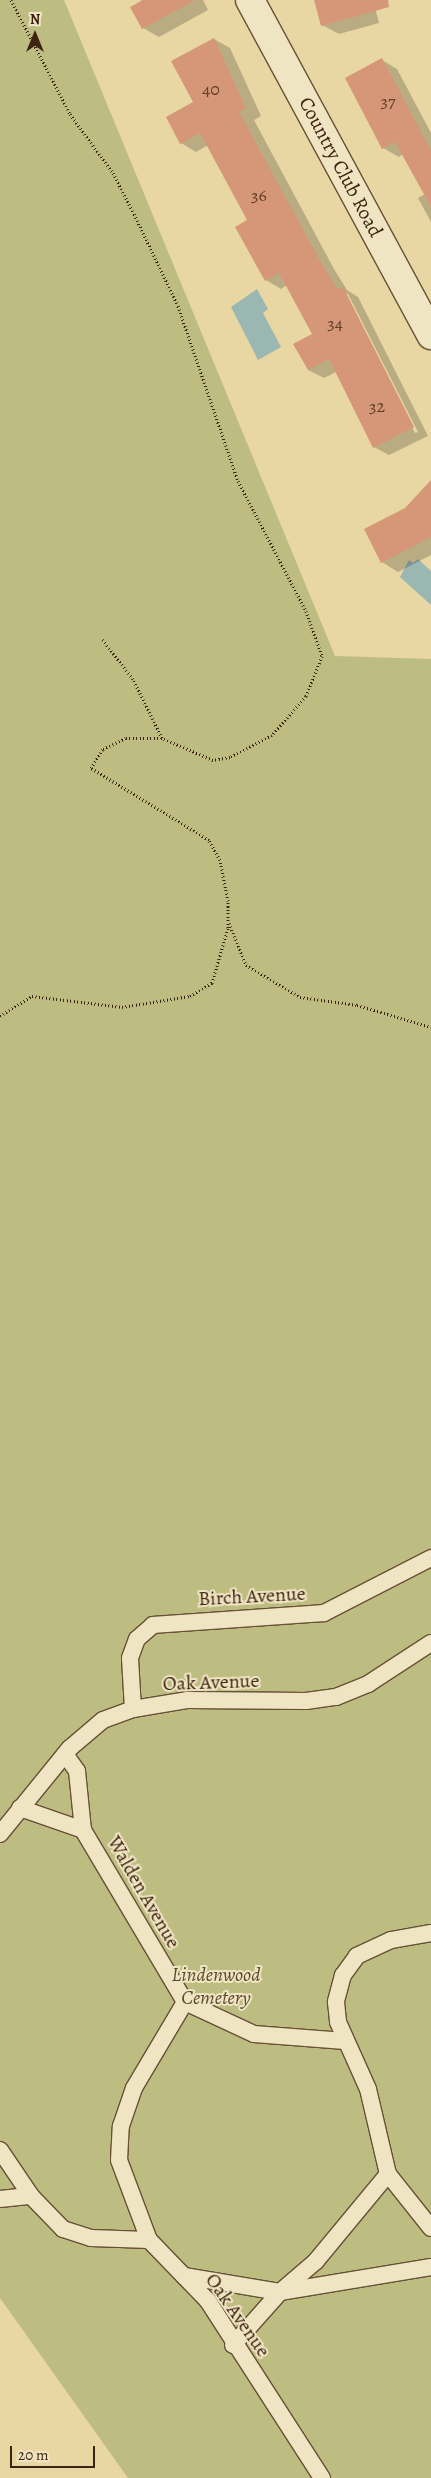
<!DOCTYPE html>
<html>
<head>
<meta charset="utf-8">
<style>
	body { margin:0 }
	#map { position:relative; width:431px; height:2478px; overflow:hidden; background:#e8d7a3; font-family:Alegreya,serif }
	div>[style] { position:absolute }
	.green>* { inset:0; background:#bdbc81 }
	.water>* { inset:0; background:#9bb7b1 }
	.shadow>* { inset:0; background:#0003 }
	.building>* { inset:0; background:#d59777 }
	.path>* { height:3px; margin-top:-1.5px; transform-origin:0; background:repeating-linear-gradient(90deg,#3d2311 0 1px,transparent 0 3.5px) }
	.roads { filter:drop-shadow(1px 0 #685036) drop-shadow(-1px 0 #685036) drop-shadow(0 1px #685036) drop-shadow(0 -1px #685036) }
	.lane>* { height:16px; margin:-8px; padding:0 8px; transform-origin:8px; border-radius:8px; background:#f0e5c3 }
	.street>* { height:28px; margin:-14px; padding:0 14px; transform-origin:14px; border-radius:14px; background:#f0e5c3 }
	span { translate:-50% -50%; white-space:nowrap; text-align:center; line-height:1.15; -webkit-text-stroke:4px #f0e5c3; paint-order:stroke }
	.number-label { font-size:18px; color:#63402a }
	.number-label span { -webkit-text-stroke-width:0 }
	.street-label { font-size:20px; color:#3d2311 }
	.park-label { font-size:20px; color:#5d492d; font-style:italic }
	.north { position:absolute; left:10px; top:10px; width:50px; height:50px; -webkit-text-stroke:4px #f0e5c3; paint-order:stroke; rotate:0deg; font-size:14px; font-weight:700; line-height:20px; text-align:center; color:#3d2311 }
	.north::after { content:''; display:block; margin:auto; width:18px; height:22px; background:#3d2311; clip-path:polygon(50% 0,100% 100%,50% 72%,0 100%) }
	.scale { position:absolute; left:10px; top:2446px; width:85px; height:22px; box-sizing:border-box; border:2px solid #3d2311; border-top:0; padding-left:6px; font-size:15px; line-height:18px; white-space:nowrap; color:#3d2311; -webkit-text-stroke:4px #f0e5c3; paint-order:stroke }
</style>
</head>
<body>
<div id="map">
	<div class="green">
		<div style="clip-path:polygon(0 0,64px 0,335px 656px,431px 659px,431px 2478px,128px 2478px,0 2298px)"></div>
	</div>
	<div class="water">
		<div style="clip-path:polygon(257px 289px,268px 309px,263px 313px,281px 347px,258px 360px,231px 307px)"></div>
		<div style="clip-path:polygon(418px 559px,431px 571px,431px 605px,400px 577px,409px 560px,413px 563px)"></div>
	</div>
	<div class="shadow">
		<div style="clip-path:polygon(141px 0,203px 0,208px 10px,159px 37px,143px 28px)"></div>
		<div style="clip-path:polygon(315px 0,373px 0,379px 23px,339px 34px,322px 25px)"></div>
		<div style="clip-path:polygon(evenodd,214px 39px,230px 48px,261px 116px,254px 120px,334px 269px,347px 290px,358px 297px,428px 436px,389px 455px,374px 447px,336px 372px,324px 378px,308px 370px,314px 334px,287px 285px,281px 289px,266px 280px,249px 221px,208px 145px,196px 152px,181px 143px,214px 39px,345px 294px,348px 294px,418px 432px,415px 433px,345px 294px)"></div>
		<div style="clip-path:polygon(382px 60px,397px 69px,431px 133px,431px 222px,418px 198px,425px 194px,403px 154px,399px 157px,383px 148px)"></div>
		<div style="clip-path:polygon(431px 492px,431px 555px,398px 572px,382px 562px,406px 509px)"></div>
	</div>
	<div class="building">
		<div style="clip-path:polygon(143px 0,195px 0,142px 29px,130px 7px)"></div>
		<div style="clip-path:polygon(314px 0,388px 0,389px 7px,321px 26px)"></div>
		<div style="clip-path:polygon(214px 38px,246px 108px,239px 112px,319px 259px,337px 289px,343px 287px,414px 427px,373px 448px,329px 359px,308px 370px,293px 344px,312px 334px,279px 273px,265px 281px,235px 227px,247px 220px,200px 133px,180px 144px,166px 117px,193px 102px,171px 61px)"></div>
		<div style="clip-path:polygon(382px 58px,431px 151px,431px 207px,395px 142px,382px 149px,345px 78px)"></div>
		<div style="clip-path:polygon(431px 480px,431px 537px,381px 563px,364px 529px,405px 508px)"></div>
	</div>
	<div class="path">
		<div style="left:11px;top:0;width:128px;rotate:62.6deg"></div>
		<div style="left:70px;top:114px;width:73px;rotate:53.9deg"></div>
		<div style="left:113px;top:173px;width:46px;rotate:62.9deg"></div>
		<div style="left:134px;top:214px;width:102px;rotate:64.4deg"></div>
		<div style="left:178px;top:306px;width:185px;rotate:71.1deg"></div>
		<div style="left:238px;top:481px;width:147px;rotate:62.4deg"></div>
		<div style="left:306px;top:611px;width:48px;rotate:70.4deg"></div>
		<div style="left:322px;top:656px;width:43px;rotate:111.8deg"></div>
		<div style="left:306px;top:696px;width:52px;rotate:131.1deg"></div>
		<div style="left:272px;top:735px;width:47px;rotate:152.4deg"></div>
		<div style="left:230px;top:757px;width:17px;rotate:170deg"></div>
		<div style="left:213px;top:760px;width:56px;rotate:-156.7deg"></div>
		<div style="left:162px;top:738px;width:66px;rotate:-116.2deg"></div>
		<div style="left:133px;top:679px;width:51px;rotate:-127.8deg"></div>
		<div style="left:229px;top:923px;width:45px;rotate:68deg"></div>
		<div style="left:246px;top:965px;width:63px;rotate:30.7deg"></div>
		<div style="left:300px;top:997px;width:58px;rotate:8deg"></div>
		<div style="left:357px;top:1005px;width:77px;rotate:16.6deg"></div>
		<div style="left:0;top:1016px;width:38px;rotate:-32deg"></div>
		<div style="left:32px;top:996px;width:91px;rotate:7deg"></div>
		<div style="left:122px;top:1007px;width:69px;rotate:-9.2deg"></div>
		<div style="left:190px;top:996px;width:26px;rotate:-31deg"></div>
		<div style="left:212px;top:983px;width:57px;rotate:-73.8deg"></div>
		<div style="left:228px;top:928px;width:27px;rotate:-90deg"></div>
		<div style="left:228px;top:901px;width:42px;rotate:-101deg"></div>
		<div style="left:220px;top:860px;width:23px;rotate:-119deg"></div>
		<div style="left:209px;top:840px;width:138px;rotate:-148.6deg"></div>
		<div style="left:91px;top:768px;width:22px;rotate:-58deg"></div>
		<div style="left:103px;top:749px;width:25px;rotate:-26deg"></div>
		<div style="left:126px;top:738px;width:36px"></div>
	</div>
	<div class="roads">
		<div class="lane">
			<div style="left:133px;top:1709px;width:51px;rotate:-93.4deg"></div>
			<div style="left:130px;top:1658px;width:20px;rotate:-70deg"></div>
			<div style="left:137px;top:1639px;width:21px;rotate:-41deg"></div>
			<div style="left:153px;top:1625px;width:171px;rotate:-4deg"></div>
			<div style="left:324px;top:1613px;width:120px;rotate:-27.2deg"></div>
			<div style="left:65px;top:1754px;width:21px;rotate:55deg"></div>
			<div style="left:77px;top:1771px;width:59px;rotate:84.2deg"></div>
			<div style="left:20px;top:1808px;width:67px;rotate:19.2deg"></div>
			<div style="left:83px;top:1830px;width:200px;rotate:59.3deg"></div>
			<div style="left:0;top:1834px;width:111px;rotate:-50.9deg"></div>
			<div style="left:70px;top:1748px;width:43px;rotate:-40.3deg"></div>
			<div style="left:103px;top:1720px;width:32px;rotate:-20deg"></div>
			<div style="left:133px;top:1709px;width:56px;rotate:-9.3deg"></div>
			<div style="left:188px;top:1700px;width:118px;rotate:0.5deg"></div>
			<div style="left:306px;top:1701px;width:30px;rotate:-8deg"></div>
			<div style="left:336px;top:1697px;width:35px;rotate:-22deg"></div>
			<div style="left:368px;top:1684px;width:75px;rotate:-33.1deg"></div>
			<div style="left:431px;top:1933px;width:41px;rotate:170.1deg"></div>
			<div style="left:391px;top:1940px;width:38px;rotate:155deg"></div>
			<div style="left:357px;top:1956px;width:24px;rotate:126deg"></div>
			<div style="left:343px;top:1975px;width:28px;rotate:105deg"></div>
			<div style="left:336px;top:2002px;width:20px;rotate:84deg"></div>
			<div style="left:338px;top:2022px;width:73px;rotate:65.9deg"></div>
			<div style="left:368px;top:2089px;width:87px;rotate:76.8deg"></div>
			<div style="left:388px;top:2174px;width:69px;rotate:51.5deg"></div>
			<div style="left:0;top:2150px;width:55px;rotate:56deg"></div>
			<div style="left:31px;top:2196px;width:46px;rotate:45.9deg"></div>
			<div style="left:63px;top:2229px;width:29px;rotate:18deg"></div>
			<div style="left:91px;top:2238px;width:58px;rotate:2deg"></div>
			<div style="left:0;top:2199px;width:31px;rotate:-6deg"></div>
			<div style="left:184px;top:2276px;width:97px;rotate:9.5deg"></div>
			<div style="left:280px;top:2292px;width:153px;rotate:-9.4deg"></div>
			<div style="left:233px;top:2345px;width:71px;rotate:-48.4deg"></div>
			<div style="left:280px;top:2292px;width:48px;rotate:-40.7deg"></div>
			<div style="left:316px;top:2261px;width:113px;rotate:-50.4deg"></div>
			<div style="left:322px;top:2478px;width:211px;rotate:-122.8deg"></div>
			<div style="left:208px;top:2301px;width:85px;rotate:-134deg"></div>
			<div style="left:149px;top:2240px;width:85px;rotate:-110.6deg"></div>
			<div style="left:119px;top:2160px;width:34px;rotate:-87deg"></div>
			<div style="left:121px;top:2126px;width:40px;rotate:-71.1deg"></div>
			<div style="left:134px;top:2088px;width:100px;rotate:-59.3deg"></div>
			<div style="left:185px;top:2002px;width:76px;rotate:24.9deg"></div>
			<div style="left:254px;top:2034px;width:91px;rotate:4.4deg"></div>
		</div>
		<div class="street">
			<div style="left:250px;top:0;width:381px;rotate:61.6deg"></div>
		</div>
	</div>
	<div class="number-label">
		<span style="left:211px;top:89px">40</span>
		<span style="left:388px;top:101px">37</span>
		<span style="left:259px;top:195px">36</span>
		<span style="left:335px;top:323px">34</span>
		<span style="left:377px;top:406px">32</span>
	</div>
	<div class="street-label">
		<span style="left:341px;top:167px;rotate:62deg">Country Club Road</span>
		<span style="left:252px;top:1596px;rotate:-3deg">Birch Avenue</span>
		<span style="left:211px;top:1682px;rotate:-2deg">Oak Avenue</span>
		<span style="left:144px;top:1892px;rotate:60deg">Walden Avenue</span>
		<span style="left:238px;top:2315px;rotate:55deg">Oak Avenue</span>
	</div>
	<div class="park-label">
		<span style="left:216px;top:1986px">Lindenwood<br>Cemetery</span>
	</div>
	<div class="north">N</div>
	<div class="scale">20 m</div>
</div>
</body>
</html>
